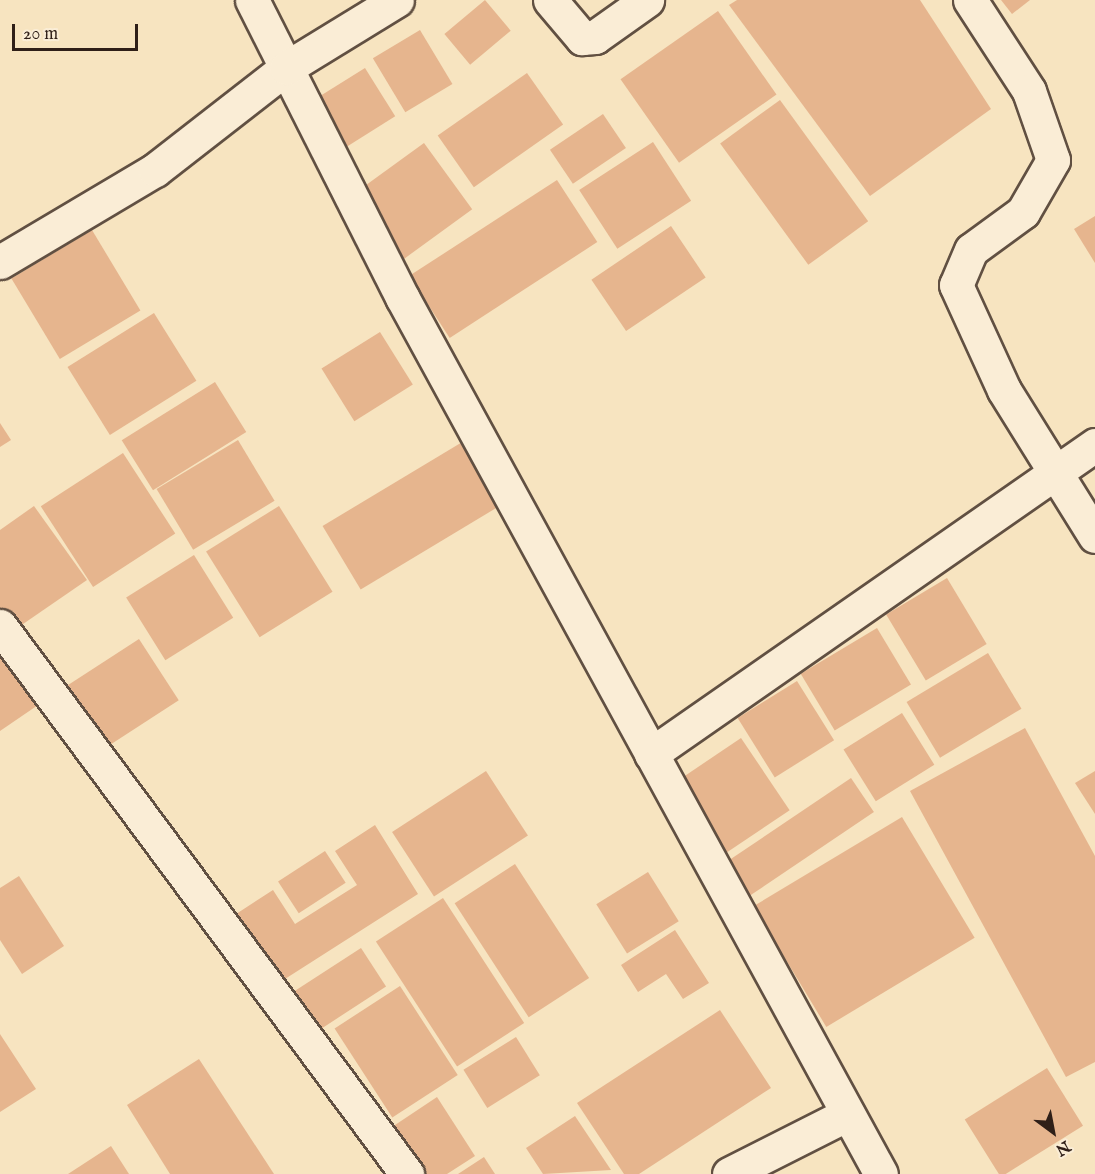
<!DOCTYPE html>
<html>
<head>
<meta charset="utf-8">
<style>
	body { margin:0 }
	#map { position:relative; width:1095px; height:1174px; overflow:hidden; background:#f7e4c0; font-family:"IM FELL English",serif }
	div>[style] { position:absolute }
	.building>* { inset:0; background:#e6b58e; transform-origin:0 0 }
	.roads { filter:drop-shadow(2px 0 #615042) drop-shadow(-2px 0 #615042) drop-shadow(0 2px #615042) drop-shadow(0 -2px #615042) }
	.minor>* { height:33px; margin:-16.5px; padding:0 16.5px; transform-origin:16.5px; border-radius:16.5px; background:#faedd6 }
	span { translate:-50% -50%; white-space:nowrap; text-align:center; line-height:1.15; -webkit-text-stroke:4.5px #faedd6; paint-order:stroke }
	.north { position:absolute; left:1023px; top:1102px; width:60px; height:60px; -webkit-text-stroke:4px #faedd6; paint-order:stroke; rotate:148deg; font-size:16px; font-weight:700; line-height:24px; text-align:center; color:#2f1f18 }
	.north::after { content:''; display:block; margin:auto; width:21px; height:27px; background:#2f1f18; clip-path:polygon(50% 0,100% 100%,50% 72%,0 100%) }
	.scale { position:absolute; left:12px; top:24px; width:126px; height:27px; box-sizing:border-box; border:3px solid #2f1f18; border-top:0; padding-left:8px; font-size:18px; line-height:21px; white-space:nowrap; color:#2f1f18; -webkit-text-stroke:4px #faedd6; paint-order:stroke }
</style>
</head>
<body>
<div id="map">
	<div class="building">
		<div style="left:485px;top:0;width:40px;height:53px;rotate:50deg"></div>
		<div style="clip-path:polygon(737px 0,920px 0,991px 109px,870px 196px,729px 5px)"></div>
		<div style="clip-path:polygon(1001px 0,1030px 0,1012px 14px)"></div>
		<div style="left:718px;top:11px;width:102px;height:119px;rotate:55deg"></div>
		<div style="left:420px;top:30px;width:63px;height:55px;rotate:59deg"></div>
		<div style="left:365px;top:68px;width:57px;height:60px;rotate:58deg"></div>
		<div style="left:527px;top:73px;width:63px;height:109px;rotate:55deg"></div>
		<div style="left:780px;top:100px;width:150px;height:74px;rotate:54deg"></div>
		<div style="left:603px;top:114px;width:41px;height:64px;rotate:56deg"></div>
		<div style="left:653px;top:142px;width:70px;height:88px;rotate:57deg"></div>
		<div style="left:424px;top:143px;width:82px;height:89px;rotate:54deg"></div>
		<div style="left:557px;top:180px;width:74px;height:176px;rotate:57deg"></div>
		<div style="clip-path:polygon(1095px 216px,1095px 263px,1074px 229px)"></div>
		<div style="left:671px;top:226px;width:62px;height:96px;rotate:56deg"></div>
		<div style="left:92px;top:230px;width:94px;height:94px;rotate:59deg"></div>
		<div style="left:154px;top:313px;width:80px;height:102px;rotate:58deg"></div>
		<div style="left:380px;top:332px;width:62px;height:69px;rotate:58deg"></div>
		<div style="left:215px;top:382px;width:59px;height:110px;rotate:58deg"></div>
		<div style="clip-path:polygon(0 423px,11px 440px,0 447px)"></div>
		<div style="left:238px;top:440px;width:71px;height:95px;rotate:59deg"></div>
		<div style="left:464px;top:441px;width:74px;height:165px;rotate:59deg"></div>
		<div style="left:123px;top:453px;width:96px;height:98px;rotate:57deg"></div>
		<div style="clip-path:polygon(34px 506px,87px 580px,10px 633px,0 619px,0 530px)"></div>
		<div style="left:279px;top:506px;width:101px;height:86px;rotate:58deg"></div>
		<div style="left:194px;top:555px;width:74px;height:80px;rotate:58deg"></div>
		<div style="left:947px;top:578px;width:77px;height:71px;rotate:59deg"></div>
		<div style="left:877px;top:628px;width:66px;height:89px;rotate:59deg"></div>
		<div style="left:139px;top:639px;width:73px;height:96px;rotate:57deg"></div>
		<div style="clip-path:polygon(0 644px,41px 703px,0 731px)"></div>
		<div style="left:988px;top:653px;width:65px;height:95px;rotate:59deg"></div>
		<div style="left:797px;top:681px;width:70px;height:70px;rotate:58deg"></div>
		<div style="left:902px;top:713px;width:61px;height:69px;rotate:58deg"></div>
		<div style="clip-path:polygon(1025px 728px,1095px 856px,1095px 1062px,1066px 1077px,910px 791px)"></div>
		<div style="left:741px;top:738px;width:87px;height:84px;rotate:56deg"></div>
		<div style="left:486px;top:771px;width:77px;height:112px;rotate:57deg"></div>
		<div style="clip-path:polygon(1095px 771px,1095px 814px,1075px 783px)"></div>
		<div style="left:851px;top:778px;width:41px;height:154px;rotate:56deg"></div>
		<div style="left:902px;top:817px;width:141px;height:173px;rotate:59deg"></div>
		<div style="clip-path:polygon(375px 825px,418px 894px,274px 986px,230px 918px,273px 890px,295px 924px,357px 885px,335px 851px)"></div>
		<div style="left:325px;top:851px;width:38px;height:56px;rotate:57deg"></div>
		<div style="left:515px;top:864px;width:136px;height:72px;rotate:57deg"></div>
		<div style="left:648px;top:872px;width:58px;height:61px;rotate:58deg"></div>
		<div style="clip-path:polygon(19px 876px,64px 946px,22px 974px,0 940px,0 888px)"></div>
		<div style="left:443px;top:898px;width:149px;height:80px;rotate:57deg"></div>
		<div style="clip-path:polygon(675px 930px,709px 983px,683px 999px,666px 974px,638px 992px,621px 965px)"></div>
		<div style="left:361px;top:948px;width:46px;height:80px;rotate:57deg"></div>
		<div style="left:400px;top:986px;width:106px;height:78px;rotate:57deg"></div>
		<div style="clip-path:polygon(720px 1010px,771px 1088px,639px 1174px,624px 1174px,577px 1103px)"></div>
		<div style="clip-path:polygon(0 1034px,36px 1089px,0 1112px)"></div>
		<div style="left:516px;top:1037px;width:45px;height:62px;rotate:58deg"></div>
		<div style="clip-path:polygon(199px 1059px,274px 1174px,170px 1174px,127px 1105px)"></div>
		<div style="left:1047px;top:1068px;width:68px;height:97px;rotate:58deg"></div>
		<div style="clip-path:polygon(437px 1097px,475px 1156px,447px 1174px,422px 1174px,392px 1127px)"></div>
		<div style="clip-path:polygon(575px 1116px,611px 1170px,543px 1174px,526px 1148px)"></div>
		<div style="clip-path:polygon(111px 1146px,129px 1174px,68px 1174px)"></div>
		<div style="clip-path:polygon(484px 1157px,495px 1174px,458px 1174px)"></div>
	</div>
	<div class="roads">
		<div class="minor">
			<div style="left:252px;top:0;width:333px;rotate:63.2deg"></div>
			<div style="left:402px;top:297px;width:999px;rotate:61.36deg"></div>
			<div style="left:550px;top:0;width:50px;rotate:49.9deg"></div>
			<div style="left:582px;top:38px;width:13px;rotate:-4deg"></div>
			<div style="left:595px;top:37px;width:64px;rotate:-35.4deg"></div>
			<div style="left:970px;top:0;width:108px;rotate:57deg"></div>
			<div style="left:1029px;top:91px;width:73px;rotate:70.8deg"></div>
			<div style="left:1053px;top:160px;width:60px;rotate:120deg"></div>
			<div style="left:1023px;top:212px;width:64px;rotate:143.8deg"></div>
			<div style="left:971px;top:250px;width:38px;rotate:113deg"></div>
			<div style="left:956px;top:285px;width:115px;rotate:65.4deg"></div>
			<div style="left:1004px;top:390px;width:172px;rotate:58.1deg"></div>
			<div style="left:0;top:262px;width:180px;rotate:-30.7deg"></div>
			<div style="left:155px;top:170px;width:166px;rotate:-37.9deg"></div>
			<div style="left:286px;top:68px;width:130px;rotate:-31.5deg"></div>
			<div style="left:0;top:626px;width:683px;rotate:53.4deg"></div>
			<div style="left:651px;top:754px;width:541px;rotate:-34.84deg"></div>
			<div style="left:729px;top:1174px;width:133px;rotate:-26.8deg"></div>
		</div>
	</div>
	<div class="north">N</div>
	<div class="scale">20 m</div>
</div>
</body>
</html>
